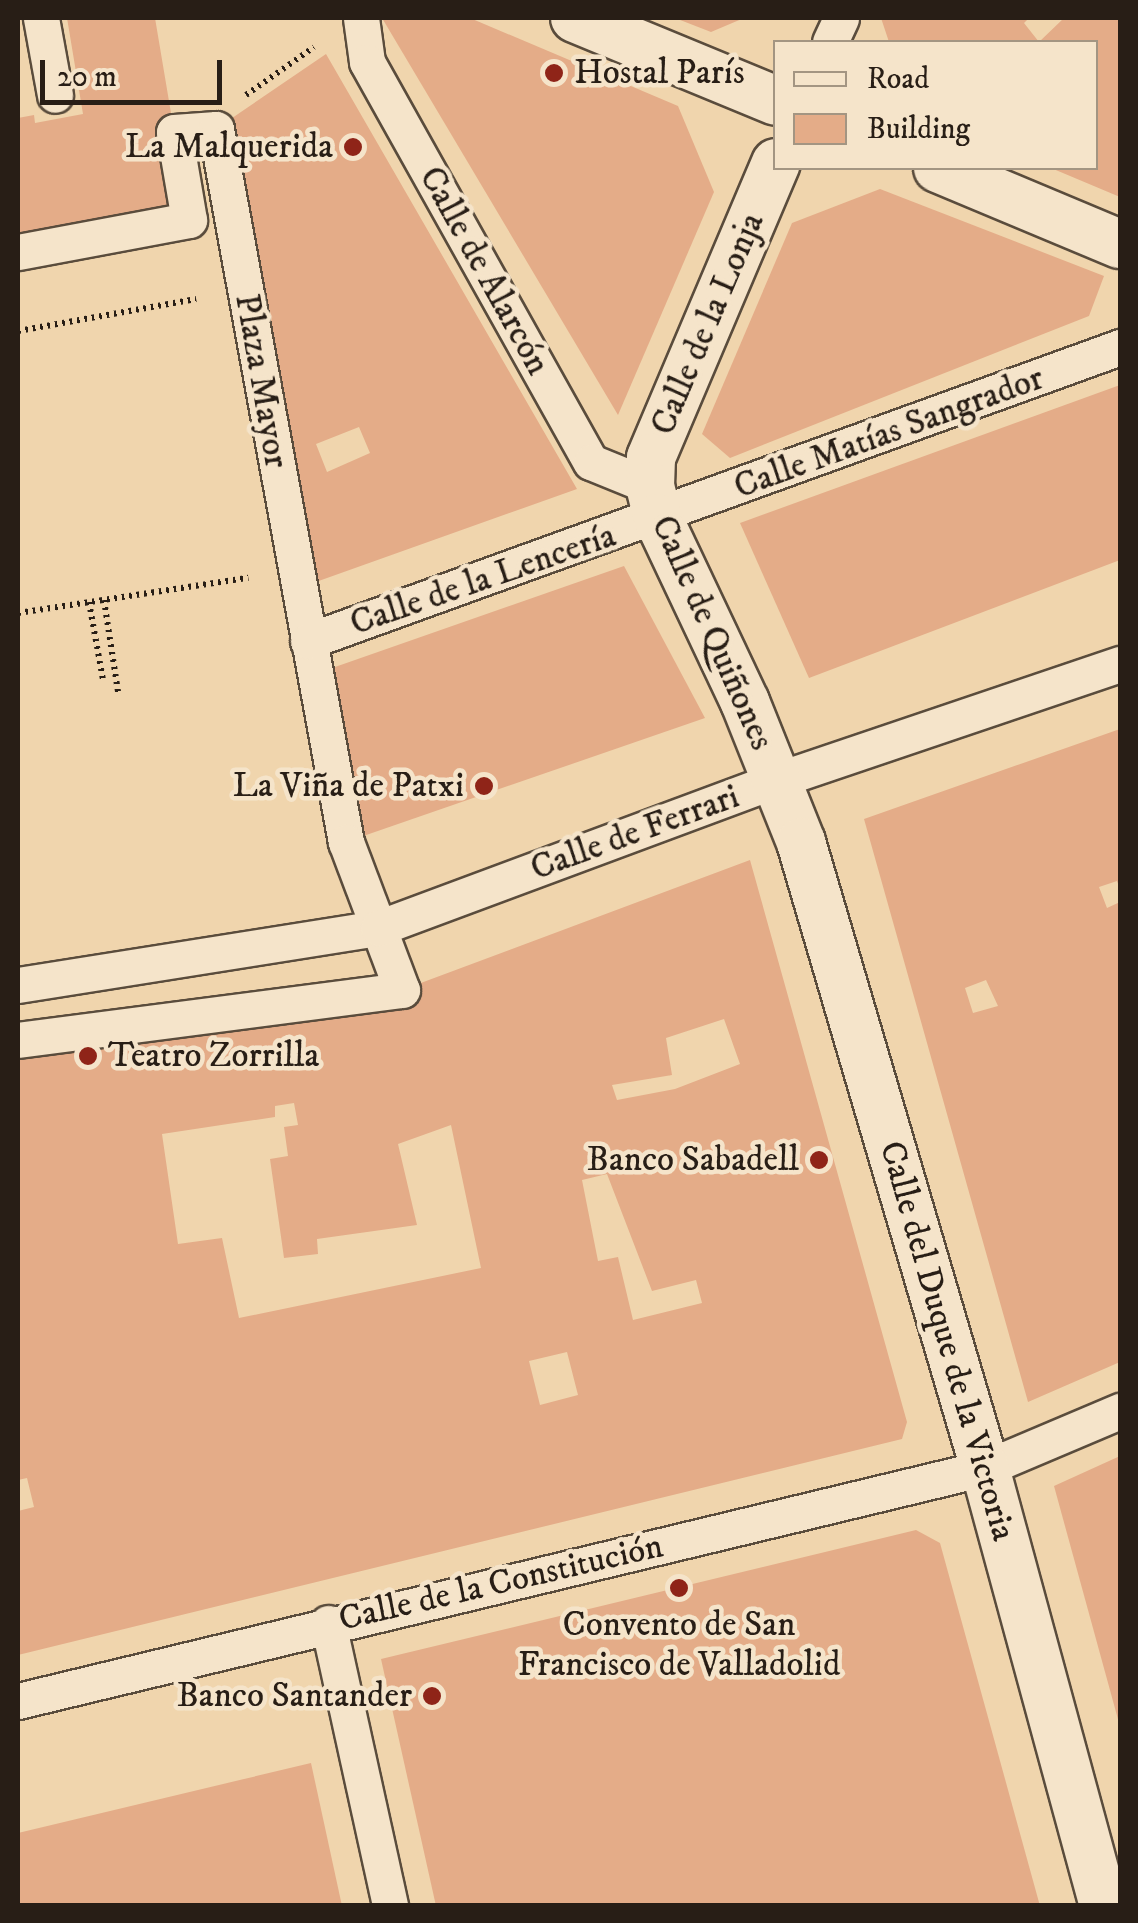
<!DOCTYPE html>
<html>
<head>
<meta charset="utf-8">
<style>
	body { margin:0 }
	#map { position:relative; width:1138px; height:1923px; overflow:hidden; background:#f0d5ad; font-family:"IM FELL DW Pica",serif }
	div>[style] { position:absolute }
	.building>* { inset:0; background:#e4ac88 }
	.path>* { height:6px; margin-top:-3px; transform-origin:0; background:repeating-linear-gradient(90deg,#281e16 0 2.5px,transparent 0 7.5px) }
	.roads { filter:drop-shadow(2px 0 #5a4c3c) drop-shadow(-2px 0 #5a4c3c) drop-shadow(0 2px #5a4c3c) drop-shadow(0 -2px #5a4c3c) }
	.pedestrian>* { height:35px; margin:-17.5px; padding:0 17.5px; transform-origin:17.5px; border-radius:17.5px; background:#f5e4ca }
	.minor>* { height:48px; margin:-24px; padding:0 24px; transform-origin:24px; border-radius:24px; background:#f5e4ca }
	.dots>* { width:28px; height:28px; translate:-50% -50%; box-sizing:border-box; border:5px solid #f5e4ca; border-radius:50% }
	span { translate:-50% -50%; white-space:nowrap; text-align:center; line-height:1.15; -webkit-text-stroke:9px #f5e4ca; paint-order:stroke }
	.poi-label { font-size:35px; color:#281e16 }
	.left { translate:0 -50%; text-align:left }
	.right { translate:-100% -50%; text-align:right }
	.street-label { font-size:35px; color:#281e16 }
	.frame { position:absolute; inset:0; border:20px solid #281e16; pointer-events:none }
	.legend { position:absolute; left:773px; top:40px; width:325px; height:130px; box-sizing:border-box; background:#f5e4ca; border:2px solid #a39582; margin:0; padding:12px 18px; list-style:none; font-size:30px; color:#281e16 }
	.legend li { display:flex; align-items:center; gap:20px; height:50px }
	.legend b { width:50px; border:2px solid #a39582 }
	.scale { position:absolute; left:40px; top:60px; width:182px; height:45px; box-sizing:border-box; border:5px solid #281e16; border-top:0; padding-left:12px; font-size:30px; line-height:35px; white-space:nowrap; color:#281e16; -webkit-text-stroke:8px #f5e4ca; paint-order:stroke }
</style>
</head>
<body>
<div id="map">
	<div class="building">
		<div style="clip-path:polygon(67px 18px,155px 18px,189px 220px,18px 252px,18px 118px,34px 115px,35px 123px,83px 114px)"></div>
		<div style="clip-path:polygon(382px 18px,470px 18px,678px 106px,714px 192px,618px 415px)"></div>
		<div style="clip-path:polygon(675px 18px,744px 18px,711px 32px)"></div>
		<div style="clip-path:polygon(881px 18px,1029px 18px,1024px 23px,1039px 42px,1064px 18px,1120px 18px,1120px 197px,1051px 168px,1096px 168px,1096px 42px,889px 42px)"></div>
		<div style="clip-path:polygon(evenodd,326px 54px,577px 489px,299px 588px,216px 129px,326px 54px,359px 427px,370px 453px,327px 472px,316px 444px,359px 427px)"></div>
		<div style="clip-path:polygon(880px 189px,1104px 276px,1089px 316px,730px 458px,702px 434px,792px 223px)"></div>
		<div style="clip-path:polygon(1120px 385px,1120px 560px,809px 678px,740px 523px)"></div>
		<div style="clip-path:polygon(624px 566px,705px 718px,346px 842px,315px 674px)"></div>
		<div style="clip-path:polygon(evenodd,1120px 729px,1120px 889px,1117px 881px,1099px 887px,1107px 908px,1120px 902px,1120px 1362px,1028px 1402px,864px 819px,1120px 729px,986px 980px,998px 1006px,973px 1013px,965px 988px,986px 980px)"></div>
		<div style="clip-path:polygon(evenodd,750px 860px,907px 1422px,902px 1439px,18px 1655px,18px 1511px,34px 1507px,27px 1478px,18px 1480px,18px 1040px,402px 990px,750px 860px,724px 1019px,740px 1064px,675px 1089px,617px 1100px,612px 1085px,672px 1075px,666px 1038px,724px 1019px,750px 860px,294px 1103px,298px 1125px,284px 1127px,288px 1156px,270px 1159px,284px 1258px,318px 1254px,317px 1239px,417px 1225px,398px 1144px,451px 1125px,481px 1268px,239px 1318px,222px 1238px,178px 1244px,162px 1134px,275px 1117px,275px 1106px,294px 1103px,750px 860px,607px 1174px,652px 1291px,696px 1280px,702px 1303px,633px 1320px,618px 1257px,598px 1261px,582px 1180px,607px 1174px,750px 860px,567px 1352px,578px 1395px,540px 1405px,529px 1361px,567px 1352px)"></div>
		<div style="clip-path:polygon(1120px 1456px,1120px 1723px,1119px 1723px,1054px 1486px)"></div>
		<div style="clip-path:polygon(916px 1530px,940px 1543px,1040px 1906px,436px 1906px,381px 1659px)"></div>
		<div style="clip-path:polygon(311px 1763px,342px 1906px,18px 1906px,18px 1833px)"></div>
	</div>
	<div class="path">
		<div style="left:246px;top:95px;width:83px;rotate:-35.2deg"></div>
		<div style="left:18px;top:331px;width:181px;rotate:-10.2deg"></div>
		<div style="left:104px;top:600px;width:93px;rotate:81.3deg"></div>
		<div style="left:89px;top:602px;width:79px;rotate:79.8deg"></div>
		<div style="left:18px;top:613px;width:233px;rotate:-8.7deg"></div>
	</div>
	<div class="roads">
		<div class="pedestrian">
			<div style="left:41px;top:18px;width:78px;rotate:79.7deg"></div>
			<div style="left:361px;top:18px;width:44px;rotate:82.2deg"></div>
			<div style="left:367px;top:62px;width:458px;rotate:60.8deg"></div>
			<div style="left:591px;top:462px;width:64px;rotate:22.1deg"></div>
			<div style="left:830px;top:42px;width:26px;rotate:-65deg"></div>
			<div style="left:18px;top:252px;width:174px;rotate:-10.6deg"></div>
			<div style="left:189px;top:220px;width:89px;rotate:-99.7deg"></div>
			<div style="left:174px;top:132px;width:42px;rotate:-4.1deg"></div>
			<div style="left:216px;top:129px;width:725px;rotate:79.67deg"></div>
			<div style="left:346px;top:842px;width:158px;rotate:69.3deg"></div>
			<div style="left:402px;top:990px;width:387px;rotate:172.6deg"></div>
			<div style="left:308px;top:641px;width:864px;rotate:-19.9deg"></div>
			<div style="left:18px;top:985px;width:364px;rotate:-9deg"></div>
			<div style="left:378px;top:928px;width:426px;rotate:-20.4deg"></div>
			<div style="left:777px;top:780px;width:362px;rotate:-18.7deg"></div>
			<div style="left:328px;top:1623px;width:290px;rotate:77.6deg"></div>
			<div style="left:18px;top:1701px;width:995px;rotate:-13.55deg"></div>
			<div style="left:985px;top:1468px;width:147px;rotate:-22.9deg"></div>
		</div>
		<div class="minor">
			<div style="left:575px;top:18px;width:217px;rotate:22.4deg"></div>
			<div style="left:776px;top:163px;width:320px;rotate:113deg"></div>
			<div style="left:651px;top:458px;width:28px;rotate:92deg"></div>
			<div style="left:650px;top:486px;width:33px;rotate:76deg"></div>
			<div style="left:658px;top:518px;width:204px;rotate:64.7deg"></div>
			<div style="left:745px;top:702px;width:151px;rotate:68.2deg"></div>
			<div style="left:801px;top:842px;width:652px;rotate:73.62deg"></div>
			<div style="left:985px;top:1468px;width:454px;rotate:74.8deg"></div>
			<div style="left:938px;top:168px;width:197px;rotate:22.7deg"></div>
		</div>
	</div>
	<div class="dots">
		<div style="left:554px;top:73px;background:#8f2418"></div>
		<div style="left:353px;top:147px;background:#8f2418"></div>
		<div style="left:484px;top:786px;background:#8f2418"></div>
		<div style="left:88px;top:1056px;background:#8f2418"></div>
		<div style="left:819px;top:1160px;background:#8f2418"></div>
		<div style="left:679px;top:1588px;background:#8f2418"></div>
		<div style="left:432px;top:1696px;background:#8f2418"></div>
	</div>
	<div class="poi-label">
		<span class="left" style="left:574px;top:73px">Hostal París</span>
		<span class="right" style="left:333px;top:147px">La Malquerida</span>
		<span class="right" style="left:464px;top:786px">La Viña de Patxi</span>
		<span class="left" style="left:108px;top:1056px">Teatro Zorrilla</span>
		<span class="right" style="left:799px;top:1160px">Banco Sabadell</span>
		<span style="left:679px;top:1645px">Convento de San<br>Francisco de Valladolid</span>
		<span class="right" style="left:412px;top:1696px">Banco Santander</span>
	</div>
	<div class="street-label">
		<span style="left:484px;top:271px;rotate:61deg">Calle de Alarcón</span>
		<span style="left:708px;top:324px;rotate:-67deg">Calle de la Lonja</span>
		<span style="left:261px;top:381px;rotate:80deg">Plaza Mayor</span>
		<span style="left:889px;top:433px;rotate:-20deg">Calle Matías Sangrador</span>
		<span style="left:483px;top:580px;rotate:-19deg">Calle de la Lencería</span>
		<span style="left:712px;top:633px;rotate:66deg">Calle de Quiñones</span>
		<span style="left:635px;top:833px;rotate:-20deg">Calle de Ferrari</span>
		<span style="left:947px;top:1341px;rotate:74deg">Calle del Duque de la Victoria</span>
		<span style="left:501px;top:1583px;rotate:-13deg">Calle de la Constitución</span>
	</div>
	<div class="frame"></div>
	<ul class="legend">
	<li><b style="height:12px;background:#f5e4ca"></b>Road</li>
	<li><b style="height:28px;background:#e4ac88"></b>Building</li>
	</ul>
	<div class="scale">20 m</div>
</div>
</body>
</html>
